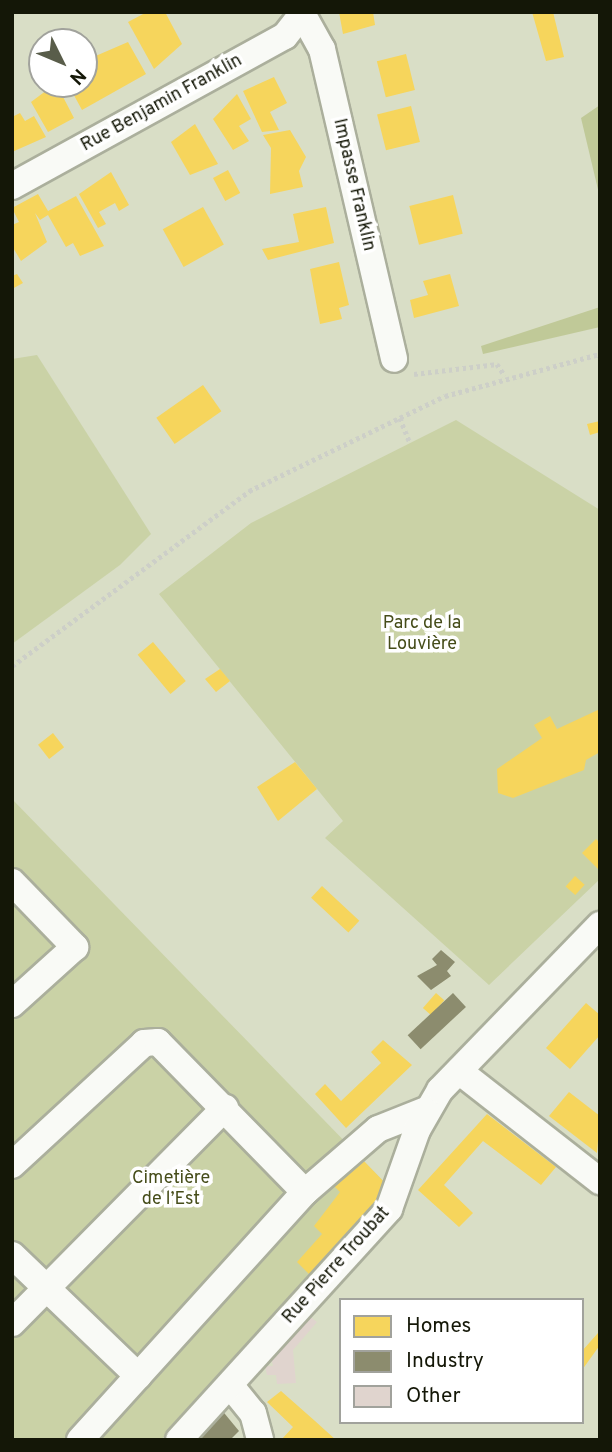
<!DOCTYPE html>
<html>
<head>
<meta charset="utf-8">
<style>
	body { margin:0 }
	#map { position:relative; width:612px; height:1452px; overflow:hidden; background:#d9dec6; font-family:Overpass,sans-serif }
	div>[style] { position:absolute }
	.green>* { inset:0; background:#cad2a6 }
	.forest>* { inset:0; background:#c0c998 }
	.homes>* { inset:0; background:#f6d55c; transform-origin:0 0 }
	.industry>* { inset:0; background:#8c8c6e; transform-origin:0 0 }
	.building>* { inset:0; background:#e0d4ce }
	.path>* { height:4.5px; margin-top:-2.25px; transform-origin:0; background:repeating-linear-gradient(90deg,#cdcfc8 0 3.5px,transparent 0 7px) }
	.roads { filter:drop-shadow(2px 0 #abaf9c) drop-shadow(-2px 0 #abaf9c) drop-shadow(0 2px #abaf9c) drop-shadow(0 -2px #abaf9c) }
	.minor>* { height:26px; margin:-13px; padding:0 13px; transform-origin:13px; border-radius:13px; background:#f9faf6 }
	span { translate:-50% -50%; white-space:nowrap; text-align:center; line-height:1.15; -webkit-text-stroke:7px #fff; paint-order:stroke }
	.street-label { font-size:18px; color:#141707 }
	.park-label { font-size:18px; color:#464d1a }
	.frame { position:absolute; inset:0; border:14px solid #141707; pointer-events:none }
	.legend { position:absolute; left:339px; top:1298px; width:245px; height:126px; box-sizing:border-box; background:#fff; border:2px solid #a1a29c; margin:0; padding:9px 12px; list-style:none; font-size:21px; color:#141707 }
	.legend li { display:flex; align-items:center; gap:14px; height:35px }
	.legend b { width:35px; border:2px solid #a1a29c }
	.north { position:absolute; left:28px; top:28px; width:70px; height:70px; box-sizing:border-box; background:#fff; border:2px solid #a1a29c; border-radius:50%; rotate:133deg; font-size:19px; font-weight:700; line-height:28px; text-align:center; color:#141707 }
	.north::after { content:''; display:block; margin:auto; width:24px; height:32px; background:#595d4a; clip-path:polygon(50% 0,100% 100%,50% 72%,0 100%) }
</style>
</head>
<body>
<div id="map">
	<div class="green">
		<div style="clip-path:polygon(37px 355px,151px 534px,120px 565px,12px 644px,12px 359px)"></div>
		<div style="clip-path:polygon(456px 420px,600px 510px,600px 879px,489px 985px,325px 838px,343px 821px,159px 594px,251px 523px)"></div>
		<div style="clip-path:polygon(12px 799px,390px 1188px,161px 1440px,12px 1440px)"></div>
	</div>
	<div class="forest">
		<div style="clip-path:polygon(600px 105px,600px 198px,581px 118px)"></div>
		<div style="clip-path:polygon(600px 307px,600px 327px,483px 354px,481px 346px)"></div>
	</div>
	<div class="homes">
		<div style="clip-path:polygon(147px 12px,165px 12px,182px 44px,154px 69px,128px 22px)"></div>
		<div style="clip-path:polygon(339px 12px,373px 12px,375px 25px,343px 34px)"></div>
		<div style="clip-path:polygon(532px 12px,553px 12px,564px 57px,546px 61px)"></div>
		<div style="clip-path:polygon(128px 42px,146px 74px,82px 110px,70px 88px,61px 93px,74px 118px,48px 132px,31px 102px,55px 84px,84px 84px,84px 61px)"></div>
		<div style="left:406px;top:54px;width:37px;height:30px;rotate:76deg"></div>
		<div style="clip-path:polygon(274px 77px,287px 103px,270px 112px,279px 130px,262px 132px,243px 91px)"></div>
		<div style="clip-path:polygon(237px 94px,251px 119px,239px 126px,249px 141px,233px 150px,213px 119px)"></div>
		<div style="left:411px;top:106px;width:37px;height:35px;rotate:76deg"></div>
		<div style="clip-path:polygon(20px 113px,25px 121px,34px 116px,46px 137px,12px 152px,12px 117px)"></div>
		<div style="clip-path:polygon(195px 124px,218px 164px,190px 175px,171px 142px)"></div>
		<div style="clip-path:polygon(290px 130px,306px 157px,299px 171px,303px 187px,270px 194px,271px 148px,263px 135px)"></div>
		<div style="left:228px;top:170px;width:26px;height:17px;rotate:62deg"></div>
		<div style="clip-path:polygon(111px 172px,129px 205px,119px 211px,115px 203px,99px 212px,106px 224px,98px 228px,79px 194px)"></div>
		<div style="clip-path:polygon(38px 194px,48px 211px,76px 196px,104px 246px,80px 256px,73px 243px,66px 247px,48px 215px,40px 220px,35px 213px,47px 242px,21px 261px,12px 246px,12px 225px,19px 222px,12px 208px)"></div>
		<div style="left:453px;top:195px;width:40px;height:45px;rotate:76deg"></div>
		<div style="left:203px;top:207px;width:43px;height:46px;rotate:61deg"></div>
		<div style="clip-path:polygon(326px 207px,334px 243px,268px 260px,262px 249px,299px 242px,293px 214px)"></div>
		<div style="clip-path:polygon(339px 262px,349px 305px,339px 308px,342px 319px,320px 324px,310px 269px)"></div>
		<div style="clip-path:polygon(17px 274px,23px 283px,12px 289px,12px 276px)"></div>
		<div style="clip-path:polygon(450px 274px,459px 306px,414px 318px,410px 300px,428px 295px,423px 281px)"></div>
		<div style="left:203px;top:385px;width:32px;height:57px;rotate:55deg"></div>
		<div style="clip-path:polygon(600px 421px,600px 432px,590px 435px,587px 424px)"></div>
		<div style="left:153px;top:642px;width:51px;height:20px;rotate:50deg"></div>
		<div style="clip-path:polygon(220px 669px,230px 681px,216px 692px,205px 679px)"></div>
		<div style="clip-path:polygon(600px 709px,600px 752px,586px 760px,584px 770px,513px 798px,498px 793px,497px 769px,542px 738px,534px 725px,550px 716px,557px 729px)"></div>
		<div style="left:53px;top:733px;width:18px;height:19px;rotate:52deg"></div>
		<div style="clip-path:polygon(295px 762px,317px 789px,278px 821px,257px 787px)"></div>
		<div style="clip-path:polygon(596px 839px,600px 843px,600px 871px,582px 853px)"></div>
		<div style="left:575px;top:876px;width:13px;height:14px;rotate:42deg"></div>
		<div style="left:322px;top:886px;width:51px;height:16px;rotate:43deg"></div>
		<div style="left:436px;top:993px;width:11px;height:20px;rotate:41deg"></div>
		<div style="clip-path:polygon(586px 1003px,600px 1015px,600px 1035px,570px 1069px,546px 1048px)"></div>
		<div style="clip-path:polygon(383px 1040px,412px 1065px,346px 1128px,315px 1094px,325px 1084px,341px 1101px,381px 1063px,371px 1052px)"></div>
		<div style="clip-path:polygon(569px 1092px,600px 1116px,597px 1153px,549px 1116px)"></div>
		<div style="clip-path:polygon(487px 1114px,556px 1167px,541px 1185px,483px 1141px,444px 1185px,473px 1213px,459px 1227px,418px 1190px)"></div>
		<div style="clip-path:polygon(358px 1155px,390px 1188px,310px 1275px,297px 1262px,322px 1234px,314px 1226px,340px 1192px,332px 1184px)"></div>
		<div style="clip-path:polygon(600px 1316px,600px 1345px,582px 1370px,582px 1351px,598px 1333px)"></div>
		<div style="clip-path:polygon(281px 1391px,315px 1421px,336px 1440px,281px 1440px,293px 1427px,267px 1402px)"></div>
	</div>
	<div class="industry">
		<div style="clip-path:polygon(441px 950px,455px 962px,447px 971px,451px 976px,431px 990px,417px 976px,437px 965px,432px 959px)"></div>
		<div style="left:453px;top:993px;width:19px;height:62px;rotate:47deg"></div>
		<div style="clip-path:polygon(220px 1408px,239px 1431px,230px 1440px,191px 1440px)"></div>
	</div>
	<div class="building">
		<div style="clip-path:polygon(306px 1314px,317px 1322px,293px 1350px,296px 1383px,277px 1384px,276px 1375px,267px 1375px,265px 1366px,273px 1366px,270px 1353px)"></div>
	</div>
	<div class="path">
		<div style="left:414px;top:374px;width:84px;rotate:-6.9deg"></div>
		<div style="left:497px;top:364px;width:14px;rotate:56deg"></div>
		<div style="left:400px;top:418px;width:27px;rotate:68deg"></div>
		<div style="left:12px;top:666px;width:295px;rotate:-36.4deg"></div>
		<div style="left:249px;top:491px;width:218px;rotate:-25.9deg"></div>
		<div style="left:445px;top:396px;width:161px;rotate:-15.2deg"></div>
	</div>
	<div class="roads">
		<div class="minor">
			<div style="left:303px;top:15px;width:39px;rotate:61deg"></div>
			<div style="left:322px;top:49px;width:318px;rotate:76.9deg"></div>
			<div style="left:12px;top:186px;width:311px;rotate:-28.8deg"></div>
			<div style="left:285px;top:36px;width:31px;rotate:-52deg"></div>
			<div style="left:12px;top:882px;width:91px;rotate:45.9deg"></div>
			<div style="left:75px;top:947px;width:85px;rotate:137.9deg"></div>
			<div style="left:459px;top:1071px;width:179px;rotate:38deg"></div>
			<div style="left:12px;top:1165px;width:180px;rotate:-42.7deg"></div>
			<div style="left:144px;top:1043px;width:14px;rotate:-4deg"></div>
			<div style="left:158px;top:1042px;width:210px;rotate:45.6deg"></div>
			<div style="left:12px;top:1255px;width:175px;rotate:43.8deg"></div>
			<div style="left:12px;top:1323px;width:303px;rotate:-45.3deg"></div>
			<div style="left:230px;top:1385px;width:36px;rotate:51deg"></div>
			<div style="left:253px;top:1413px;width:28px;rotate:75deg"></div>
			<div style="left:80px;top:1440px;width:335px;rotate:-47.8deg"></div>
			<div style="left:305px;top:1192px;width:96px;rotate:-40.8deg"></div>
			<div style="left:378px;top:1129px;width:52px;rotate:-21.6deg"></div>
			<div style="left:179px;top:1440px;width:312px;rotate:-47.7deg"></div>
			<div style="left:389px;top:1209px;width:84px;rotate:-70.5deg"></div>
			<div style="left:417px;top:1130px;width:46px;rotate:-60.1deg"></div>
			<div style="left:440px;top:1090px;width:230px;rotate:-45.9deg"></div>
		</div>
	</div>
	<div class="street-label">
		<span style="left:162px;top:104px;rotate:-29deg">Rue Benjamin Franklin</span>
		<span style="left:353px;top:185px;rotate:77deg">Impasse Franklin</span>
		<span style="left:337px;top:1266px;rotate:-48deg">Rue Pierre Troubat</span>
	</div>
	<div class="park-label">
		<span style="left:422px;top:635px">Parc de la<br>Louvière</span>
		<span style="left:171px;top:1190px">Cimetière<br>de l’Est</span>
	</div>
	<div class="frame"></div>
	<ul class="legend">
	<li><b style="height:19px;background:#f6d55c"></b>Homes</li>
	<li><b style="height:19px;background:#8c8c6e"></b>Industry</li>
	<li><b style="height:19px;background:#e0d4ce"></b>Other</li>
	</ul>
	<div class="north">N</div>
</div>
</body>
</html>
